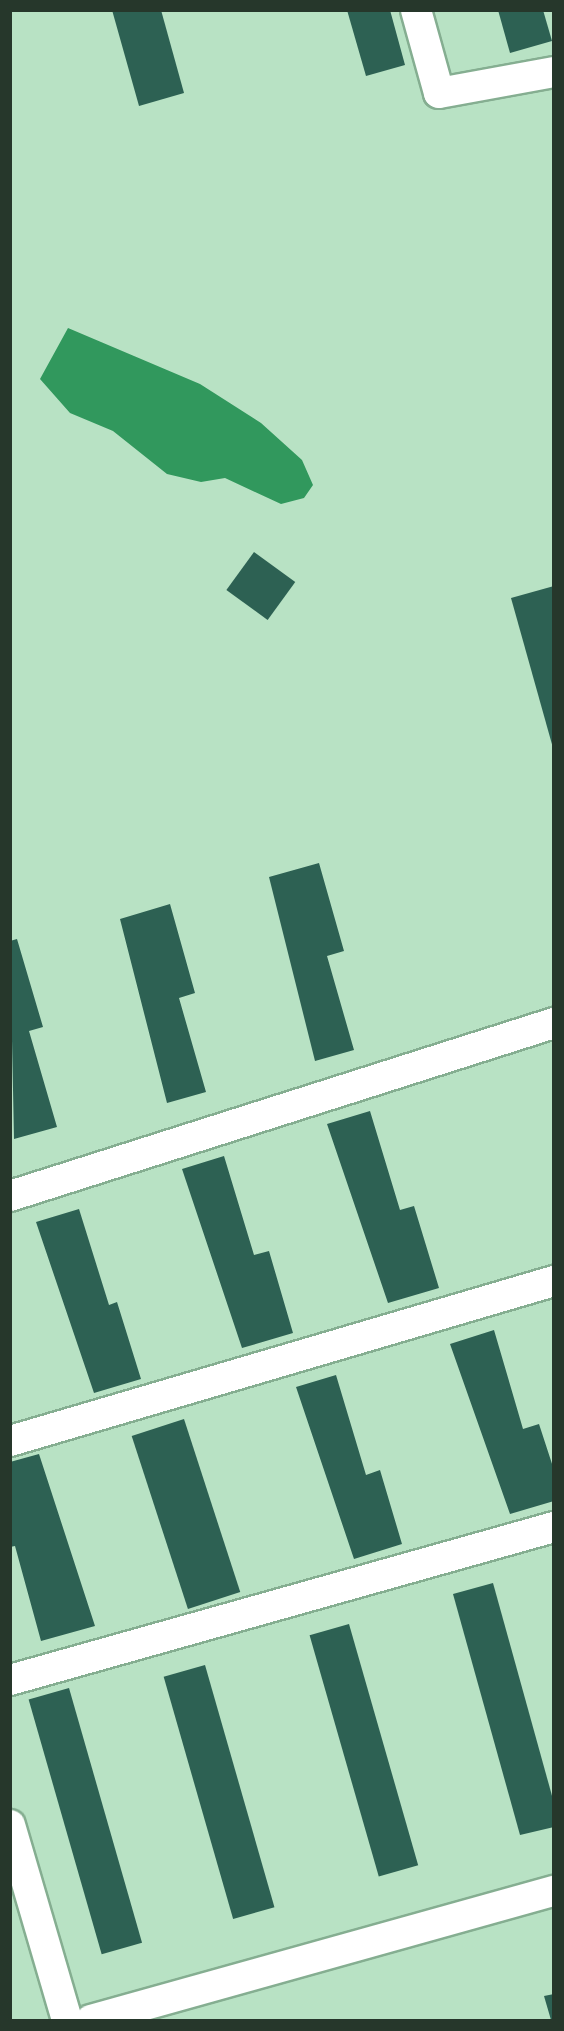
<!DOCTYPE html>
<html>
<head>
<meta charset="utf-8">
<style>
	body { margin:0 }
	#map { position:relative; width:564px; height:2031px; overflow:hidden; background:#b8e2c4; font-family:"Source Sans 3",sans-serif }
	div>[style] { position:absolute }
	.water>* { inset:0; background:#31985d }
	.building>* { inset:0; background:#2d6153; transform-origin:0 0 }
	.roads { filter:drop-shadow(2px 0 #85ae91) drop-shadow(-2px 0 #85ae91) drop-shadow(0 2px #85ae91) drop-shadow(0 -2px #85ae91) }
	.minor>* { height:30px; margin:-15px; padding:0 15px; transform-origin:15px; border-radius:15px; background:#fff }
	span { translate:-50% -50%; white-space:nowrap; text-align:center; line-height:1.15; -webkit-text-stroke:6px #c5efd1; paint-order:stroke }
	.frame { position:absolute; inset:0; border:12px solid #26372b; pointer-events:none }
</style>
</head>
<body>
<div id="map">
	<div class="water">
		<div style="clip-path:polygon(68px 328px,200px 384px,261px 423px,302px 460px,313px 485px,304px 498px,281px 504px,225px 478px,201px 482px,167px 474px,113px 431px,70px 413px,40px 379px)"></div>
	</div>
	<div class="building">
		<div style="clip-path:polygon(112px 10px,161px 10px,184px 93px,139px 106px)"></div>
		<div style="clip-path:polygon(347px 10px,390px 10px,405px 65px,366px 76px)"></div>
		<div style="clip-path:polygon(498px 10px,543px 10px,552px 41px,510px 53px)"></div>
		<div style="left:254px;top:552px;width:51px;height:47px;rotate:36deg"></div>
		<div style="clip-path:polygon(554px 586px,554px 748px,553px 748px,511px 598px)"></div>
		<div style="clip-path:polygon(319px 863px,344px 951px,327px 956px,354px 1050px,315px 1061px,269px 877px)"></div>
		<div style="clip-path:polygon(170px 904px,195px 993px,179px 998px,206px 1092px,167px 1103px,120px 919px)"></div>
		<div style="clip-path:polygon(17px 939px,43px 1027px,29px 1031px,57px 1127px,14px 1139px,10px 941px)"></div>
		<div style="clip-path:polygon(370px 1111px,400px 1210px,414px 1206px,439px 1288px,388px 1303px,327px 1124px)"></div>
		<div style="clip-path:polygon(224px 1156px,254px 1255px,269px 1251px,293px 1333px,242px 1348px,182px 1169px)"></div>
		<div style="clip-path:polygon(79px 1209px,109px 1305px,117px 1302px,141px 1379px,94px 1393px,36px 1222px)"></div>
		<div style="clip-path:polygon(494px 1330px,523px 1429px,539px 1424px,554px 1470px,554px 1501px,510px 1514px,450px 1344px)"></div>
		<div style="clip-path:polygon(336px 1375px,366px 1475px,380px 1470px,402px 1544px,354px 1559px,296px 1387px)"></div>
		<div style="left:184px;top:1419px;width:182px;height:55px;rotate:72deg"></div>
		<div style="clip-path:polygon(39px 1454px,95px 1626px,41px 1641px,15px 1546px,10px 1547px,10px 1462px)"></div>
		<div style="clip-path:polygon(493px 1583px,554px 1803px,554px 1827px,520px 1835px,453px 1594px)"></div>
		<div style="left:349px;top:1624px;width:251px;height:41px;rotate:74deg"></div>
		<div style="left:205px;top:1665px;width:252px;height:43px;rotate:74deg"></div>
		<div style="left:69px;top:1688px;width:265px;height:42px;rotate:74deg"></div>
		<div style="clip-path:polygon(554px 1994px,554px 2020px,551px 2020px,544px 1996px)"></div>
	</div>
	<div class="roads">
		<div class="minor">
			<div style="left:416px;top:10px;width:86px;rotate:74.5deg"></div>
			<div style="left:439px;top:93px;width:117px;rotate:-10.3deg"></div>
			<div style="left:10px;top:1196px;width:571px;rotate:-17.64deg"></div>
			<div style="left:10px;top:1441px;width:567px;rotate:-16.39deg"></div>
			<div style="left:10px;top:1680px;width:565px;rotate:-15.71deg"></div>
			<div style="left:10px;top:1825px;width:203px;rotate:73.7deg"></div>
			<div style="left:91px;top:2020px;width:481px;rotate:-15.6deg"></div>
		</div>
	</div>
	<div class="frame"></div>
</div>
</body>
</html>
